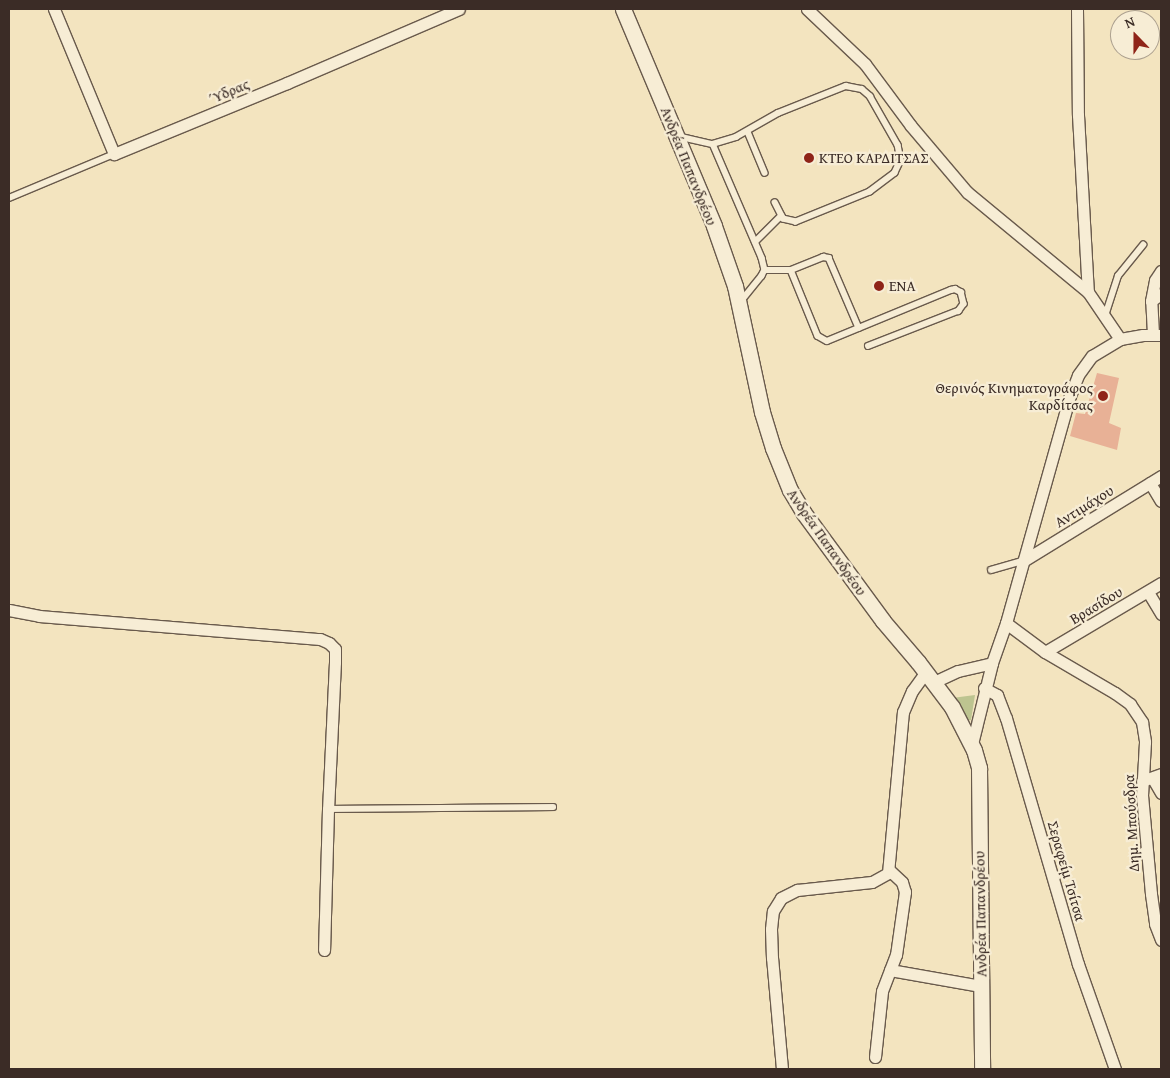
<!DOCTYPE html>
<html>
<head>
<meta charset="utf-8">
<style>
	body { margin:0 }
	#map { position:relative; width:1170px; height:1078px; overflow:hidden; background:#f3e4bf; font-family:"Gentium Book Plus",serif }
	div>[style] { position:absolute }
	.green>* { inset:0; background:#bdc490 }
	.building>* { inset:0; background:#e8b196 }
	.roads { filter:drop-shadow(1px 0 #695a4c) drop-shadow(-1px 0 #695a4c) drop-shadow(0 1px #695a4c) drop-shadow(0 -1px #695a4c) }
	.service>* { height:5.5px; margin:-2.75px; padding:0 2.75px; transform-origin:2.75px; border-radius:2.75px; background:#f7edd5 }
	.minor>* { height:11px; margin:-5.5px; padding:0 5.5px; transform-origin:5.5px; border-radius:5.5px; background:#f7edd5 }
	.secondary>* { height:15px; margin:-7.5px; padding:0 7.5px; transform-origin:7.5px; border-radius:7.5px; background:#f7edd5 }
	.dots>* { width:14px; height:14px; translate:-50% -50%; box-sizing:border-box; border:2px solid #f7edd5; border-radius:50% }
	span { translate:-50% -50%; white-space:nowrap; text-align:center; line-height:1.15; -webkit-text-stroke:4.5px #f7edd5; paint-order:stroke }
	.street-label { font-size:15px; color:#3b2c26 }
	.poi-label { font-size:15px; color:#3b2c26 }
	.left { translate:0 -50%; text-align:left }
	.right { translate:-100% -50%; text-align:right }
	.frame { position:absolute; inset:0; border:10px solid #3b2c26; pointer-events:none }
	.north { position:absolute; left:1110px; top:10px; width:50px; height:50px; box-sizing:border-box; background:#f7edd5; border:1px solid #aca08f; border-radius:50%; rotate:338deg; font-size:14px; font-weight:700; line-height:20px; text-align:center; color:#3b2c26 }
	.north::after { content:''; display:block; margin:auto; width:18px; height:22px; background:#8f2418; clip-path:polygon(50% 0,100% 100%,50% 72%,0 100%) }
</style>
</head>
<body>
<div id="map">
	<div class="green">
		<div style="clip-path:polygon(975px 695px,971px 720px,966px 721px,952px 698px)"></div>
	</div>
	<div class="building">
		<div style="clip-path:polygon(1097px 373px,1119px 378px,1109px 423px,1121px 428px,1117px 450px,1070px 436px,1076px 413px,1085px 414px)"></div>
	</div>
	<div class="roads">
		<div class="service">
			<div style="left:748px;top:132px;width:44px;rotate:67.5deg"></div>
			<div style="left:677px;top:136px;width:37px;rotate:13deg"></div>
			<div style="left:713px;top:144px;width:124px;rotate:66.7deg"></div>
			<div style="left:762px;top:258px;width:12px;rotate:76deg"></div>
			<div style="left:765px;top:270px;width:7px;rotate:117deg"></div>
			<div style="left:762px;top:276px;width:33px;rotate:129deg"></div>
			<div style="left:713px;top:144px;width:24px;rotate:-17deg"></div>
			<div style="left:736px;top:137px;width:48px;rotate:-29.7deg"></div>
			<div style="left:778px;top:113px;width:73px;rotate:-21.7deg"></div>
			<div style="left:846px;top:86px;width:16px;rotate:11deg"></div>
			<div style="left:862px;top:89px;width:11px;rotate:41deg"></div>
			<div style="left:870px;top:96px;width:56px;rotate:60.3deg"></div>
			<div style="left:898px;top:145px;width:15px;rotate:79deg"></div>
			<div style="left:901px;top:160px;width:14px;rotate:115deg"></div>
			<div style="left:895px;top:173px;width:31px;rotate:143deg"></div>
			<div style="left:870px;top:192px;width:80px;rotate:157.9deg"></div>
			<div style="left:796px;top:222px;width:13px;rotate:-167deg"></div>
			<div style="left:783px;top:219px;width:18px;rotate:-117deg"></div>
			<div style="left:9px;top:198px;width:114px;rotate:-22.7deg"></div>
			<div style="left:755px;top:242px;width:37px;rotate:-45deg"></div>
			<div style="left:765px;top:270px;width:26px"></div>
			<div style="left:791px;top:270px;width:35px;rotate:-22deg"></div>
			<div style="left:823px;top:257px;width:6px;rotate:9deg"></div>
			<div style="left:829px;top:258px;width:76px;rotate:66.8deg"></div>
			<div style="left:791px;top:270px;width:71px;rotate:67.8deg"></div>
			<div style="left:818px;top:336px;width:10px;rotate:29deg"></div>
			<div style="left:827px;top:341px;width:134px;rotate:-22.4deg"></div>
			<div style="left:951px;top:290px;width:4px;rotate:-14deg"></div>
			<div style="left:955px;top:289px;width:7px;rotate:27deg"></div>
			<div style="left:961px;top:292px;width:12px;rotate:76deg"></div>
			<div style="left:964px;top:304px;width:9px;rotate:126deg"></div>
			<div style="left:959px;top:311px;width:97px;rotate:158.7deg"></div>
			<div style="left:1105px;top:316px;width:42px;rotate:-72deg"></div>
			<div style="left:1118px;top:276px;width:40px;rotate:-51deg"></div>
			<div style="left:991px;top:570px;width:33px;rotate:-16deg"></div>
			<div style="left:328px;top:809px;width:225px;rotate:-0.5deg"></div>
		</div>
		<div class="minor">
			<div style="left:54px;top:9px;width:157px;rotate:67.5deg"></div>
			<div style="left:114px;top:154px;width:187px;rotate:-22.3deg"></div>
			<div style="left:287px;top:83px;width:187px;rotate:-23.3deg"></div>
			<div style="left:807px;top:9px;width:80px;rotate:43.5deg"></div>
			<div style="left:865px;top:64px;width:77px;rotate:53.4deg"></div>
			<div style="left:911px;top:126px;width:87px;rotate:49.7deg"></div>
			<div style="left:967px;top:192px;width:157px;rotate:39.6deg"></div>
			<div style="left:1088px;top:292px;width:57px;rotate:55.8deg"></div>
			<div style="left:1077px;top:9px;width:106px;rotate:89.5deg"></div>
			<div style="left:1078px;top:115px;width:177px;rotate:86.8deg"></div>
			<div style="left:1151px;top:301px;width:21px;rotate:-79deg"></div>
			<div style="left:1155px;top:280px;width:11px;rotate:-56deg"></div>
			<div style="left:1153px;top:334px;width:33px;rotate:-93deg"></div>
			<div style="left:1151px;top:301px;width:12px;rotate:-35deg"></div>
			<div style="left:1150px;top:483px;width:21px;rotate:59deg"></div>
			<div style="left:1023px;top:561px;width:162px;rotate:-31.6deg"></div>
			<div style="left:1148px;top:592px;width:26px;rotate:59deg"></div>
			<div style="left:9px;top:610px;width:31px;rotate:11deg"></div>
			<div style="left:39px;top:616px;width:282px;rotate:4.7deg"></div>
			<div style="left:320px;top:639px;width:10px;rotate:24deg"></div>
			<div style="left:329px;top:643px;width:8px;rotate:45deg"></div>
			<div style="left:335px;top:649px;width:13px;rotate:90deg"></div>
			<div style="left:335px;top:662px;width:147px;rotate:92.7deg"></div>
			<div style="left:328px;top:809px;width:141px;rotate:91.6deg"></div>
			<div style="left:1006px;top:623px;width:49px;rotate:36.6deg"></div>
			<div style="left:1045px;top:652px;width:81px;rotate:30.4deg"></div>
			<div style="left:1115px;top:693px;width:19px;rotate:36deg"></div>
			<div style="left:1130px;top:704px;width:22px;rotate:56deg"></div>
			<div style="left:1142px;top:722px;width:20px;rotate:81deg"></div>
			<div style="left:1145px;top:742px;width:53px;rotate:93.2deg"></div>
			<div style="left:1142px;top:795px;width:99px;rotate:84.8deg"></div>
			<div style="left:1151px;top:894px;width:30px;rotate:82deg"></div>
			<div style="left:1155px;top:924px;width:17px;rotate:69deg"></div>
			<div style="left:1045px;top:652px;width:135px;rotate:-30.7deg"></div>
			<div style="left:934px;top:682px;width:26px;rotate:-25deg"></div>
			<div style="left:958px;top:671px;width:35px;rotate:-13deg"></div>
			<div style="left:992px;top:663px;width:42px;rotate:-70.7deg"></div>
			<div style="left:1006px;top:623px;width:236px;rotate:-74.3deg"></div>
			<div style="left:1070px;top:396px;width:22px;rotate:-69deg"></div>
			<div style="left:1078px;top:375px;width:24px;rotate:-54deg"></div>
			<div style="left:1092px;top:356px;width:33px;rotate:-31deg"></div>
			<div style="left:1120px;top:339px;width:23px;rotate:-10deg"></div>
			<div style="left:1143px;top:335px;width:18px"></div>
			<div style="left:984px;top:688px;width:15px;rotate:28deg"></div>
			<div style="left:997px;top:695px;width:25px;rotate:69deg"></div>
			<div style="left:1006px;top:718px;width:256px;rotate:73.7deg"></div>
			<div style="left:1078px;top:964px;width:111px;rotate:70.6deg"></div>
			<div style="left:972px;top:744px;width:83px;rotate:-76.1deg"></div>
			<div style="left:1153px;top:779px;width:16px;rotate:60deg"></div>
			<div style="left:1142px;top:781px;width:20px;rotate:-20deg"></div>
			<div style="left:890px;top:970px;width:92px;rotate:10deg"></div>
			<div style="left:875px;top:1057px;width:66px;rotate:-83.9deg"></div>
			<div style="left:882px;top:991px;width:39px;rotate:-69deg"></div>
			<div style="left:896px;top:955px;width:64px;rotate:-81.9deg"></div>
			<div style="left:905px;top:892px;width:10px;rotate:-107deg"></div>
			<div style="left:902px;top:882px;width:18px;rotate:-137deg"></div>
			<div style="left:782px;top:1069px;width:111px;rotate:-95.1deg"></div>
			<div style="left:772px;top:958px;width:29px;rotate:-92deg"></div>
			<div style="left:771px;top:929px;width:18px;rotate:-84deg"></div>
			<div style="left:773px;top:911px;width:15px;rotate:-58deg"></div>
			<div style="left:781px;top:898px;width:18px;rotate:-27deg"></div>
			<div style="left:797px;top:890px;width:75px;rotate:-6.1deg"></div>
			<div style="left:872px;top:882px;width:18px;rotate:-29deg"></div>
			<div style="left:888px;top:873px;width:162px;rotate:-84.7deg"></div>
			<div style="left:903px;top:712px;width:23px;rotate:-67deg"></div>
			<div style="left:912px;top:691px;width:24px;rotate:-54deg"></div>
		</div>
		<div class="secondary">
			<div style="left:623px;top:9px;width:235px;rotate:67.2deg"></div>
			<div style="left:714px;top:226px;width:64px;rotate:70.7deg"></div>
			<div style="left:735px;top:286px;width:129px;rotate:77.9deg"></div>
			<div style="left:762px;top:412px;width:38px;rotate:73deg"></div>
			<div style="left:773px;top:448px;width:45px;rotate:68deg"></div>
			<div style="left:790px;top:490px;width:26px;rotate:59deg"></div>
			<div style="left:803px;top:512px;width:135px;rotate:53.7deg"></div>
			<div style="left:883px;top:621px;width:54px;rotate:49.5deg"></div>
			<div style="left:918px;top:662px;width:56px;rotate:52.9deg"></div>
			<div style="left:952px;top:707px;width:48px;rotate:62.9deg"></div>
			<div style="left:974px;top:750px;width:19px;rotate:74deg"></div>
			<div style="left:979px;top:768px;width:301px;rotate:89.4deg"></div>
		</div>
	</div>
	<div class="dots">
		<div style="left:809px;top:158px;background:#8f2418"></div>
		<div style="left:879px;top:286px;background:#8f2418"></div>
		<div style="left:1103px;top:396px;background:#8f2418"></div>
	</div>
	<div class="street-label">
		<span style="left:229px;top:91px;rotate:-23deg">Ύδρας</span>
		<span style="left:689px;top:166px;rotate:68deg">Ανδρέα Παπανδρέου</span>
		<span style="left:1084px;top:506px;rotate:-32deg">Αντιμάχου</span>
		<span style="left:827px;top:542px;rotate:55deg">Ανδρέα Παπανδρέου</span>
		<span style="left:1096px;top:605px;rotate:-31deg">Βρασίδου</span>
		<span style="left:1131px;top:823px;rotate:-93deg">Δημ. Μπούσδρα</span>
		<span style="left:1067px;top:871px;rotate:74deg">Σεραφείμ Τσίτσα</span>
		<span style="left:980px;top:914px;rotate:-91deg">Ανδρέα Παπανδρέου</span>
	</div>
	<div class="poi-label">
		<span class="left" style="left:819px;top:158px">ΚΤΕΟ ΚΑΡΔΙΤΣΑΣ</span>
		<span class="left" style="left:889px;top:286px">ΕΝΑ</span>
		<span class="right" style="left:1093px;top:396px">Θερινός Κινηματογράφος<br>Καρδίτσας</span>
	</div>
	<div class="frame"></div>
	<div class="north">N</div>
</div>
</body>
</html>
